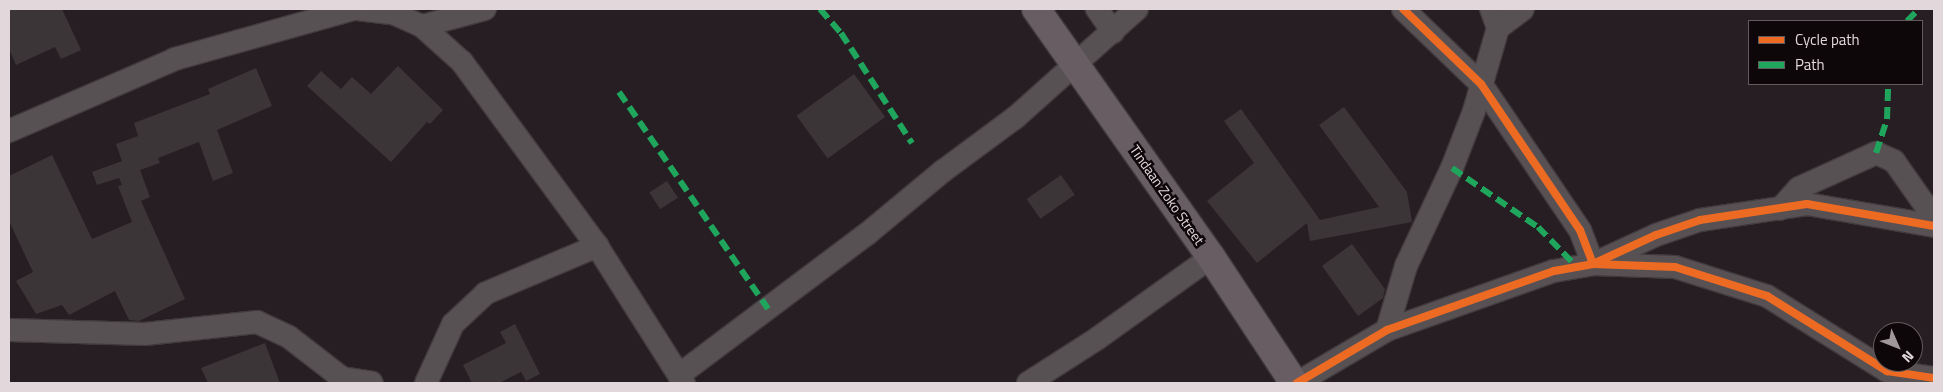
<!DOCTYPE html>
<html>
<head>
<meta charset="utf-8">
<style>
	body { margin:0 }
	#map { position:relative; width:1943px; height:392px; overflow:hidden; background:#261e22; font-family:"Titillium Web",sans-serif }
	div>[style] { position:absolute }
	.building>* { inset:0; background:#3b3538; transform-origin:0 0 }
	.roads { filter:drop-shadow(1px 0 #403a3d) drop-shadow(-1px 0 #403a3d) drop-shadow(0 1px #403a3d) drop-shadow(0 -1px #403a3d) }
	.minor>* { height:22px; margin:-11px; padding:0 11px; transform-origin:11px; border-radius:11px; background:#575154 }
	.major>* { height:28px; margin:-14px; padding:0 14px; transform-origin:14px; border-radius:14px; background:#685d63 }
	.quiet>* { height:6px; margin-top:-3px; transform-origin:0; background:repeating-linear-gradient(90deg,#20a55d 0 12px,transparent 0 18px) }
	.cycleway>* { height:8px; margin:-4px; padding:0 4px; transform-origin:4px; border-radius:4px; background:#ed6a23 }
	span { translate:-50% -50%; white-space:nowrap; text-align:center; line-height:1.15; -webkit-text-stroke:5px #0d070a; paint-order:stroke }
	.street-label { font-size:14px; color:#e2d8dc }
	.frame { position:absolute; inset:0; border:10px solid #e2d8dc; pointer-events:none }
	.legend { position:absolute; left:1748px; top:20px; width:175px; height:65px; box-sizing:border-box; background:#0d070a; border:1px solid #625b5e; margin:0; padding:6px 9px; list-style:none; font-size:15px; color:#e2d8dc }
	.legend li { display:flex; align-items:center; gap:10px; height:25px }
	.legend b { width:25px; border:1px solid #625b5e }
	.north { position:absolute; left:1873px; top:322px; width:50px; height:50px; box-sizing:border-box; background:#0d070a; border:1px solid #625b5e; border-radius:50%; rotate:134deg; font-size:14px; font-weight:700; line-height:20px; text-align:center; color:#e2d8dc }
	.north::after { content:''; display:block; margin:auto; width:18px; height:22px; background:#a0979b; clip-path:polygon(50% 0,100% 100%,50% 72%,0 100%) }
</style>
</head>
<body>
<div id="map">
	<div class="building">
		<div style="clip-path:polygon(9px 9px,62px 9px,81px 50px,61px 59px,55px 47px,16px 65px,9px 49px)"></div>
		<div style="clip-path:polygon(398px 66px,443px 110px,430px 124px,427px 122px,391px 162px,307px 86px,321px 71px,341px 89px,352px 77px,371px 94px)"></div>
		<div style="clip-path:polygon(256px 68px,272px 106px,217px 130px,233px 173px,213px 181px,199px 142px,158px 158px,160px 163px,140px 170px,150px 197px,141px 201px,185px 299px,139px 321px,129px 320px,115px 291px,69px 315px,62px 305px,36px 314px,16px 281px,33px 272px,9px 221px,9px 176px,52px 155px,92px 239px,132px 222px,118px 186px,122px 185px,119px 178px,97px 185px,92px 172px,122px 161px,116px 144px,138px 136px,134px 123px,210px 94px,208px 89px)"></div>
		<div style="left:854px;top:74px;width:53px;height:71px;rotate:54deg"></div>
		<div style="clip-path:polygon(1344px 107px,1407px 192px,1412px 222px,1310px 241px,1307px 223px,1257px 263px,1207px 201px,1254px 163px,1224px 121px,1241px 109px,1320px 220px,1379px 207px,1319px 125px)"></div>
		<div style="left:1061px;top:175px;width:24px;height:42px;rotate:55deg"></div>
		<div style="left:667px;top:181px;width:20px;height:21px;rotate:57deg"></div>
		<div style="clip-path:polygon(1352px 244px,1385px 289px,1383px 298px,1358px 316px,1322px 266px)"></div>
		<div style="clip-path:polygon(515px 324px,540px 374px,526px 381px,521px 372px,499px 383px,472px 383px,463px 365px,506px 343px,500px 332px)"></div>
		<div style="clip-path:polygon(265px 343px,280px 383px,208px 383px,201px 368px)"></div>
	</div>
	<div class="roads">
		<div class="minor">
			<div style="left:357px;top:9px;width:38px;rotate:7deg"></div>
			<div style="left:395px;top:14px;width:30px;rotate:24deg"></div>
			<div style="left:422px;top:26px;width:54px;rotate:42deg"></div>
			<div style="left:462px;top:62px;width:228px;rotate:53.7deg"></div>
			<div style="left:597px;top:246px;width:162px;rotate:57.6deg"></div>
			<div style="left:1097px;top:9px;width:28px;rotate:55deg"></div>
			<div style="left:1403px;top:9px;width:108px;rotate:43.9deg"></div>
			<div style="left:1481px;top:84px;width:176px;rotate:55.9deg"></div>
			<div style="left:1580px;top:230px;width:36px;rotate:69deg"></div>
			<div style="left:1593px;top:264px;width:69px;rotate:-24.7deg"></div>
			<div style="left:1656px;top:235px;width:46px;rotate:-18.8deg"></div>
			<div style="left:1700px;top:220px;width:108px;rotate:-8.5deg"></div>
			<div style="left:1807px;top:204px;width:129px;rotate:9.8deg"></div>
			<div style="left:422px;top:26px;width:65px;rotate:-15.1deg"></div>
			<div style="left:1498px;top:28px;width:31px;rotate:-37deg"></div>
			<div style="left:9px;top:131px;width:181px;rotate:-23.4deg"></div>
			<div style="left:175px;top:59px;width:186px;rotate:-15.6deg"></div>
			<div style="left:1780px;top:209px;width:28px;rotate:-48deg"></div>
			<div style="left:1799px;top:188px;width:85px;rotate:-24.4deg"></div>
			<div style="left:1876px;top:153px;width:20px;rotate:24deg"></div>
			<div style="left:1894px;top:161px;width:70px;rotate:54.9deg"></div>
			<div style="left:9px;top:330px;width:136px;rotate:1.7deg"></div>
			<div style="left:145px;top:334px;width:113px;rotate:-6.1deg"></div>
			<div style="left:257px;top:322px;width:35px;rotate:25deg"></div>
			<div style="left:289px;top:337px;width:67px;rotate:37.7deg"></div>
			<div style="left:342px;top:378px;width:30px;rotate:9deg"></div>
			<div style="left:1387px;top:330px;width:67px;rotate:-73.5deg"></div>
			<div style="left:1406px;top:266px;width:108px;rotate:-64.9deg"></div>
			<div style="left:1452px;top:168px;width:61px;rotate:-68.9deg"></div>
			<div style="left:1474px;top:111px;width:86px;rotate:-73.9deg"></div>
			<div style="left:1498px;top:28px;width:20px;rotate:-110deg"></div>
			<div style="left:679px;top:375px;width:235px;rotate:-36.9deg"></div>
			<div style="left:867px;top:234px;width:99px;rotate:-39.7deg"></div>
			<div style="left:943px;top:171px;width:91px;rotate:-36.5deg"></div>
			<div style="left:1016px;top:117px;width:162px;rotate:-41.8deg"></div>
			<div style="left:426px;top:383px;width:65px;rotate:-65.4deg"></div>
			<div style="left:453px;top:324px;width:45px;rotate:-43.2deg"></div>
			<div style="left:486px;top:293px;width:121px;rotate:-22.9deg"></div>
			<div style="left:1028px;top:383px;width:83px;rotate:-32.7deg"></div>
			<div style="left:1098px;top:338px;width:139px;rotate:-35.6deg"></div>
			<div style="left:1297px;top:383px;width:104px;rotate:-30.5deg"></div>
			<div style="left:1387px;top:330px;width:177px;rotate:-19.5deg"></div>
			<div style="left:1554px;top:271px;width:40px;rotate:-10deg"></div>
			<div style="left:1593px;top:264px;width:82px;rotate:2.1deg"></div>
			<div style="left:1675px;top:267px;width:96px;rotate:17.5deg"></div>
			<div style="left:1767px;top:296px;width:142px;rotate:32deg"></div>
			<div style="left:1887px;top:371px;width:48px;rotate:8.5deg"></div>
		</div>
		<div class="major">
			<div style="left:1036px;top:9px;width:304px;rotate:54.8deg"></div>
			<div style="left:1211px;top:257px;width:151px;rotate:56.6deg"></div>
		</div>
	</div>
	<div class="quiet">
		<div style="left:820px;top:9px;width:32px;rotate:49deg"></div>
		<div style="left:841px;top:33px;width:131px;rotate:57.2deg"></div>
		<div style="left:1907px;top:21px;width:17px;rotate:-45deg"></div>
		<div style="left:619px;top:92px;width:263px;rotate:55.5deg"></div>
		<div style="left:1876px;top:153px;width:36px;rotate:-72deg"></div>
		<div style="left:1887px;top:119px;width:35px;rotate:-88deg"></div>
		<div style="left:1452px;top:168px;width:104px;rotate:34.5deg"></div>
		<div style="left:1538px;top:227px;width:56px;rotate:45.7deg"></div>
	</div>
	<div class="cycleway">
		<div style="left:1403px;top:9px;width:108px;rotate:43.9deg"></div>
		<div style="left:1481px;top:84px;width:176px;rotate:55.9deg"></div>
		<div style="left:1580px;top:230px;width:36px;rotate:69deg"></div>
		<div style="left:1593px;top:264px;width:69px;rotate:-24.7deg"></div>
		<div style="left:1656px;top:235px;width:46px;rotate:-18.8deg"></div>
		<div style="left:1700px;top:220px;width:108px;rotate:-8.5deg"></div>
		<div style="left:1807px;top:204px;width:129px;rotate:9.8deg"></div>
		<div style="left:1297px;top:383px;width:104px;rotate:-30.5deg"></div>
		<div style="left:1387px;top:330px;width:177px;rotate:-19.5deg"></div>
		<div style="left:1554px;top:271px;width:40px;rotate:-10deg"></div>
		<div style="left:1593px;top:264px;width:82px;rotate:2.1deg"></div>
		<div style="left:1675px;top:267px;width:96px;rotate:17.5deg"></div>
		<div style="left:1767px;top:296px;width:142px;rotate:32deg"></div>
		<div style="left:1887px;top:371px;width:48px;rotate:8.5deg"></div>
	</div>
	<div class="street-label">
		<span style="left:1167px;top:195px;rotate:55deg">Tindaan Zoko Street</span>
	</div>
	<div class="frame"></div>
	<ul class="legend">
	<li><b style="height:6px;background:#ed6a23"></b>Cycle path</li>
	<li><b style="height:6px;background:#20a55d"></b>Path</li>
	</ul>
	<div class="north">N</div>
</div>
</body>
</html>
